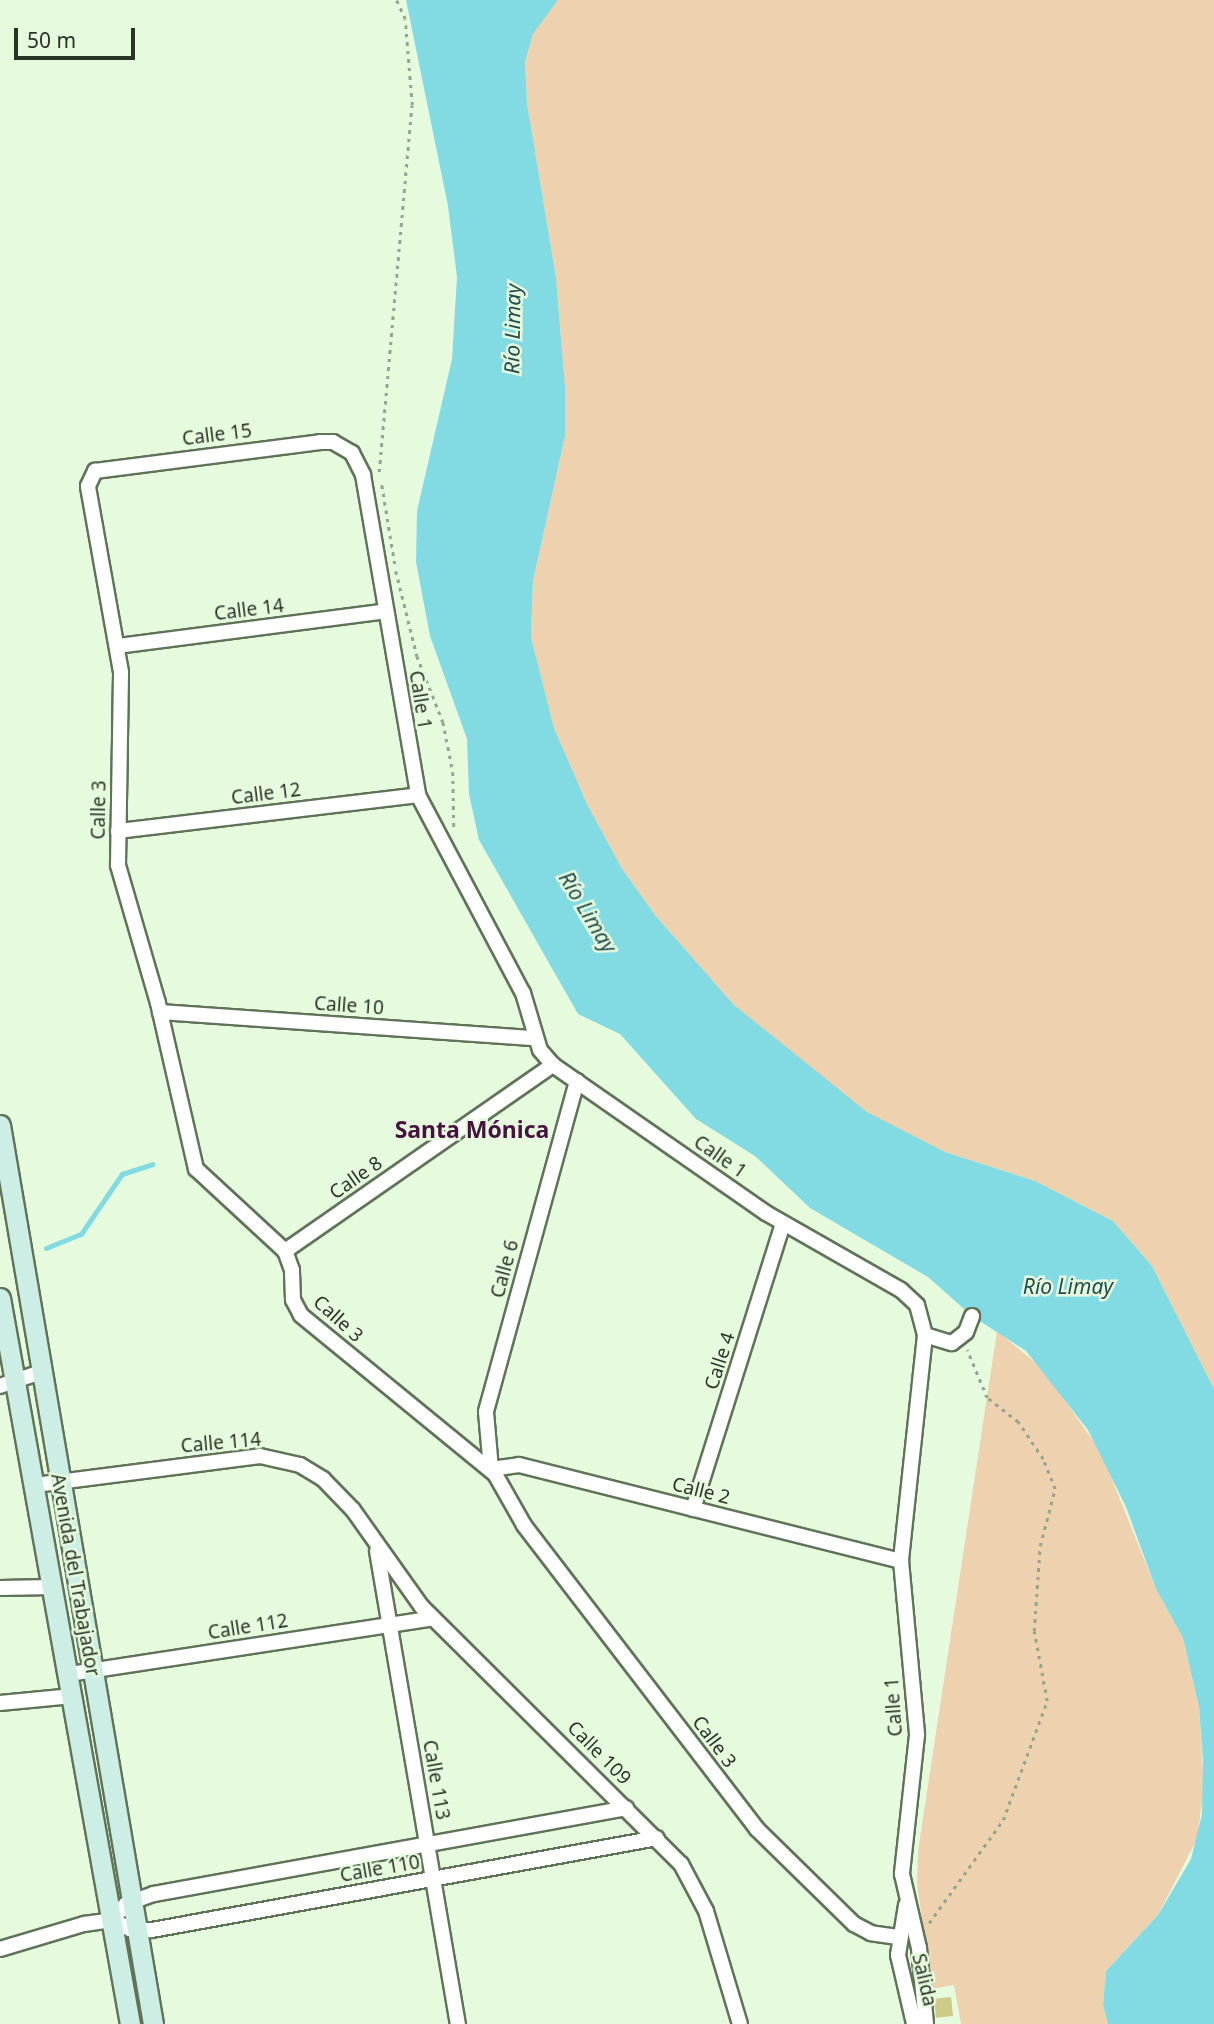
<!DOCTYPE html>
<html>
<head>
<meta charset="utf-8">
<style>
	body { margin:0 }
	#map { position:relative; width:1214px; height:2024px; overflow:hidden; background:#e6fbde; font-family:"Noto Sans",sans-serif }
	div>[style] { position:absolute }
	.green>* { inset:0; background:#eed1ae }
	.water>* { inset:0; background:#82dae2 }
	.stream>* { height:5px; margin:-2.5px; padding:0 2.5px; transform-origin:2.5px; border-radius:2.5px; background:#82dae2 }
	.building>* { inset:0; background:#ceca88; transform-origin:0 0 }
	.path>* { height:2.5px; margin-top:-1.25px; transform-origin:0; background:repeating-linear-gradient(90deg,#95a48f 0 3.5px,transparent 0 8.5px) }
	.roads { filter:drop-shadow(2px 0 #607359) drop-shadow(-2px 0 #607359) drop-shadow(0 2px #607359) drop-shadow(0 -2px #607359) }
	.street>* { height:14px; margin:-7px; padding:0 7px; transform-origin:7px; border-radius:7px; background:#fff }
	.secondary>* { height:19px; margin:-9.5px; padding:0 9.5px; transform-origin:9.5px; border-radius:9.5px; background:#cdeee4 }
	span { translate:-50% -50%; white-space:nowrap; text-align:center; line-height:1.15; -webkit-text-stroke:5px #e6fbde; paint-order:stroke }
	.street-label { font-size:19px; color:#2a3327 }
	.water-label { font-size:21px; color:#234c50; font-style:italic }
	.quarter-label { font-size:23px; color:#471240; font-weight:700 }
	.scale { position:absolute; left:14px; top:28px; width:121px; height:32px; box-sizing:border-box; border:4px solid #2a3327; border-top:0; padding-left:9px; font-size:21px; line-height:24px; white-space:nowrap; color:#2a3327; -webkit-text-stroke:5px #e6fbde; paint-order:stroke }
</style>
</head>
<body>
<div id="map">
	<div class="green">
		<div style="clip-path:polygon(558px 0,1214px 0,1214px 1389px,1152px 1266px,1113px 1221px,1035px 1181px,945px 1152px,909px 1135px,867px 1112px,810px 1070px,734px 1005px,655px 915px,621px 867px,587px 804px,554px 728px,531px 637px,533px 581px,565px 436px,565px 386px,556px 278px,527px 103px,525px 62px,533px 34px)"></div>
		<div style="clip-path:polygon(997px 1331px,1042px 1368px,1101px 1452px,1156px 1589px,1183px 1638px,1199px 1707px,1204px 1788px,1197px 1839px,1158px 1915px,1106px 1971px,1103px 2005px,1108px 2024px,961px 2024px,954px 1985px,932px 1989px,917px 1884px,918px 1851px)"></div>
	</div>
	<div class="water">
		<div style="clip-path:polygon(406px 0,558px 0,533px 34px,525px 62px,527px 103px,556px 278px,565px 386px,565px 436px,533px 581px,531px 637px,554px 728px,587px 804px,621px 867px,655px 915px,734px 1005px,867px 1112px,945px 1152px,1035px 1181px,1113px 1221px,1152px 1266px,1214px 1389px,1214px 2024px,1108px 2024px,1103px 2005px,1106px 1971px,1158px 1915px,1191px 1859px,1202px 1814px,1203px 1761px,1199px 1707px,1183px 1638px,1156px 1589px,1126px 1507px,1088px 1430px,1026px 1351px,972px 1316px,928px 1277px,810px 1208px,755px 1156px,696px 1119px,620px 1034px,578px 1014px,479px 840px,469px 794px,467px 739px,430px 636px,416px 562px,417px 511px,452px 359px,457px 277px,448px 206px)"></div>
	</div>
	<div class="stream">
		<div style="left:46px;top:1248px;width:38px;rotate:-22deg"></div>
		<div style="left:81px;top:1234px;width:73px;rotate:-55.7deg"></div>
		<div style="left:122px;top:1174px;width:32px;rotate:-18deg"></div>
	</div>
	<div class="building">
		<div style="left:951px;top:1997px;width:19px;height:17px;rotate:84deg"></div>
	</div>
	<div class="path">
		<div style="left:379px;top:472px;width:368px;rotate:-84.9deg"></div>
		<div style="left:412px;top:105px;width:86px;rotate:-94.7deg"></div>
		<div style="left:405px;top:19px;width:21px;rotate:-115deg"></div>
		<div style="left:382px;top:485px;width:80px;rotate:80.7deg"></div>
		<div style="left:396px;top:571px;width:88px;rotate:76.1deg"></div>
		<div style="left:417px;top:656px;width:71px;rotate:68.5deg"></div>
		<div style="left:443px;top:722px;width:51px;rotate:78.7deg"></div>
		<div style="left:453px;top:772px;width:57px;rotate:89deg"></div>
		<div style="left:929px;top:1923px;width:127px;rotate:-54.3deg"></div>
		<div style="left:1003px;top:1820px;width:127px;rotate:-69.7deg"></div>
		<div style="left:1047px;top:1701px;width:71px;rotate:-100.5deg"></div>
		<div style="left:1034px;top:1631px;width:85px;rotate:-86deg"></div>
		<div style="left:1040px;top:1546px;width:59px;rotate:-75.3deg"></div>
		<div style="left:1055px;top:1489px;width:32px;rotate:-112deg"></div>
		<div style="left:1043px;top:1459px;width:45px;rotate:-124deg"></div>
		<div style="left:1018px;top:1422px;width:39px;rotate:-142deg"></div>
		<div style="left:987px;top:1398px;width:52px;rotate:-112.6deg"></div>
	</div>
	<div class="roads">
		<div class="street">
			<div style="left:118px;top:646px;width:270px;rotate:-7.4deg"></div>
			<div style="left:118px;top:831px;width:302px;rotate:-6.8deg"></div>
			<div style="left:160px;top:1012px;width:376px;rotate:4deg"></div>
			<div style="left:577px;top:1081px;width:343px;rotate:105.4deg"></div>
			<div style="left:486px;top:1412px;width:57px;rotate:85deg"></div>
			<div style="left:491px;top:1469px;width:28px;rotate:-8deg"></div>
			<div style="left:519px;top:1465px;width:394px;rotate:14.1deg"></div>
			<div style="left:285px;top:1251px;width:326px;rotate:-34.8deg"></div>
			<div style="left:925px;top:1335px;width:28px;rotate:17deg"></div>
			<div style="left:952px;top:1343px;width:18px;rotate:-38deg"></div>
			<div style="left:966px;top:1332px;width:17px;rotate:-69deg"></div>
			<div style="left:0;top:1386px;width:43px;rotate:-18.9deg"></div>
			<div style="left:35px;top:1485px;width:227px;rotate:-7.3deg"></div>
			<div style="left:260px;top:1456px;width:41px;rotate:12.7deg"></div>
			<div style="left:300px;top:1465px;width:27px;rotate:31deg"></div>
			<div style="left:323px;top:1479px;width:43px;rotate:45.9deg"></div>
			<div style="left:353px;top:1510px;width:119px;rotate:54.6deg"></div>
			<div style="left:422px;top:1607px;width:365px;rotate:44.8deg"></div>
			<div style="left:681px;top:1864px;width:53px;rotate:62deg"></div>
			<div style="left:706px;top:1911px;width:118px;rotate:73.3deg"></div>
			<div style="left:693px;top:1509px;width:299px;rotate:-72.5deg"></div>
			<div style="left:377px;top:1551px;width:480px;rotate:80.3deg"></div>
			<div style="left:0;top:1588px;width:53px;rotate:-1.1deg"></div>
			<div style="left:69px;top:1674px;width:368px;rotate:-8.7deg"></div>
			<div style="left:0;top:1703px;width:73px;rotate:-5.5deg"></div>
			<div style="left:906px;top:1905px;width:51px;rotate:99.1deg"></div>
			<div style="left:898px;top:1955px;width:71px;rotate:76.9deg"></div>
			<div style="left:112px;top:1920px;width:21px;rotate:-49deg"></div>
			<div style="left:126px;top:1904px;width:30px;rotate:-20deg"></div>
			<div style="left:154px;top:1894px;width:480px;rotate:-10.3deg"></div>
			<div style="left:898px;top:1937px;width:27px;rotate:-172deg"></div>
			<div style="left:871px;top:1933px;width:19px;rotate:-152deg"></div>
			<div style="left:854px;top:1924px;width:136px;rotate:-135.6deg"></div>
			<div style="left:757px;top:1829px;width:383px;rotate:-127.5deg"></div>
			<div style="left:524px;top:1525px;width:59px;rotate:-119.6deg"></div>
			<div style="left:495px;top:1474px;width:251px;rotate:-140.7deg"></div>
			<div style="left:301px;top:1315px;width:17px;rotate:-118deg"></div>
			<div style="left:293px;top:1300px;width:30px;rotate:-92deg"></div>
			<div style="left:292px;top:1270px;width:20px;rotate:-110deg"></div>
			<div style="left:285px;top:1251px;width:121px;rotate:-137.3deg"></div>
			<div style="left:196px;top:1169px;width:170px;rotate:-102.9deg"></div>
			<div style="left:158px;top:1003px;width:144px;rotate:-106.2deg"></div>
			<div style="left:118px;top:865px;width:193px;rotate:-89.1deg"></div>
			<div style="left:121px;top:672px;width:189px;rotate:-100.1deg"></div>
			<div style="left:88px;top:486px;width:17px;rotate:-65deg"></div>
			<div style="left:95px;top:471px;width:227px;rotate:-7.3deg"></div>
			<div style="left:320px;top:442px;width:13px"></div>
			<div style="left:333px;top:442px;width:22px;rotate:30deg"></div>
			<div style="left:352px;top:453px;width:25px;rotate:63deg"></div>
			<div style="left:363px;top:475px;width:325px;rotate:80.2deg"></div>
			<div style="left:418px;top:795px;width:224px;rotate:62.1deg"></div>
			<div style="left:523px;top:993px;width:59px;rotate:73.4deg"></div>
			<div style="left:540px;top:1050px;width:20px;rotate:49deg"></div>
			<div style="left:553px;top:1065px;width:259px;rotate:34.8deg"></div>
			<div style="left:766px;top:1213px;width:155px;rotate:29.7deg"></div>
			<div style="left:901px;top:1290px;width:22px;rotate:43deg"></div>
			<div style="left:917px;top:1305px;width:31px;rotate:75deg"></div>
			<div style="left:925px;top:1335px;width:227px;rotate:96.1deg"></div>
			<div style="left:901px;top:1561px;width:175px;rotate:84.7deg"></div>
			<div style="left:917px;top:1735px;width:140px;rotate:96.2deg"></div>
			<div style="left:902px;top:1874px;width:76px;rotate:77.1deg"></div>
			<div style="left:919px;top:1948px;width:76px;rotate:84.7deg"></div>
			<div style="left:0;top:1949px;width:88px;rotate:-16.6deg"></div>
			<div style="left:84px;top:1924px;width:28px;rotate:-8deg"></div>
			<div style="left:112px;top:1920px;width:20px;rotate:27deg"></div>
			<div style="left:130px;top:1929px;width:22px;rotate:3deg"></div>
			<div style="left:152px;top:1930px;width:513px;rotate:-10.32deg"></div>
		</div>
		<div class="secondary">
			<div style="left:0;top:1125px;width:912px;rotate:80.34deg"></div>
			<div style="left:0;top:1298px;width:738px;rotate:79.85deg"></div>
		</div>
	</div>
	<div class="street-label">
		<span style="left:217px;top:435px;rotate:-7deg">Calle 15</span>
		<span style="left:249px;top:610px;rotate:-7deg">Calle 14</span>
		<span style="left:420px;top:700px;rotate:81deg">Calle 1</span>
		<span style="left:266px;top:794px;rotate:-7deg">Calle 12</span>
		<span style="left:99px;top:810px;rotate:-89deg">Calle 3</span>
		<span style="left:349px;top:1006px;rotate:4deg">Calle 10</span>
		<span style="left:720px;top:1157px;rotate:35deg">Calle 1</span>
		<span style="left:356px;top:1178px;rotate:-35deg">Calle 8</span>
		<span style="left:505px;top:1269px;rotate:-75deg">Calle 6</span>
		<span style="left:338px;top:1319px;rotate:42deg">Calle 3</span>
		<span style="left:720px;top:1361px;rotate:-72deg">Calle 4</span>
		<span style="left:221px;top:1443px;rotate:-5deg">Calle 114</span>
		<span style="left:701px;top:1491px;rotate:14deg">Calle 2</span>
		<span style="left:75px;top:1575px;rotate:80deg">Avenida del Trabajador</span>
		<span style="left:248px;top:1627px;rotate:-9deg">Calle 112</span>
		<span style="left:894px;top:1707px;rotate:-94deg">Calle 1</span>
		<span style="left:714px;top:1742px;rotate:53deg">Calle 3</span>
		<span style="left:599px;top:1753px;rotate:45deg">Calle 109</span>
		<span style="left:436px;top:1780px;rotate:80deg">Calle 113</span>
		<span style="left:380px;top:1869px;rotate:-10deg">Calle 110</span>
		<span style="left:924px;top:1980px;rotate:77deg">Salida</span>
	</div>
	<div class="water-label">
		<span style="left:512px;top:329px;rotate:-89deg">Río Limay</span>
		<span style="left:588px;top:912px;rotate:59deg">Río Limay</span>
		<span style="left:1068px;top:1286px">Río Limay</span>
	</div>
	<div class="quarter-label">
		<span style="left:472px;top:1129px">Santa Mónica</span>
	</div>
	<div class="scale">50 m</div>
</div>
</body>
</html>
